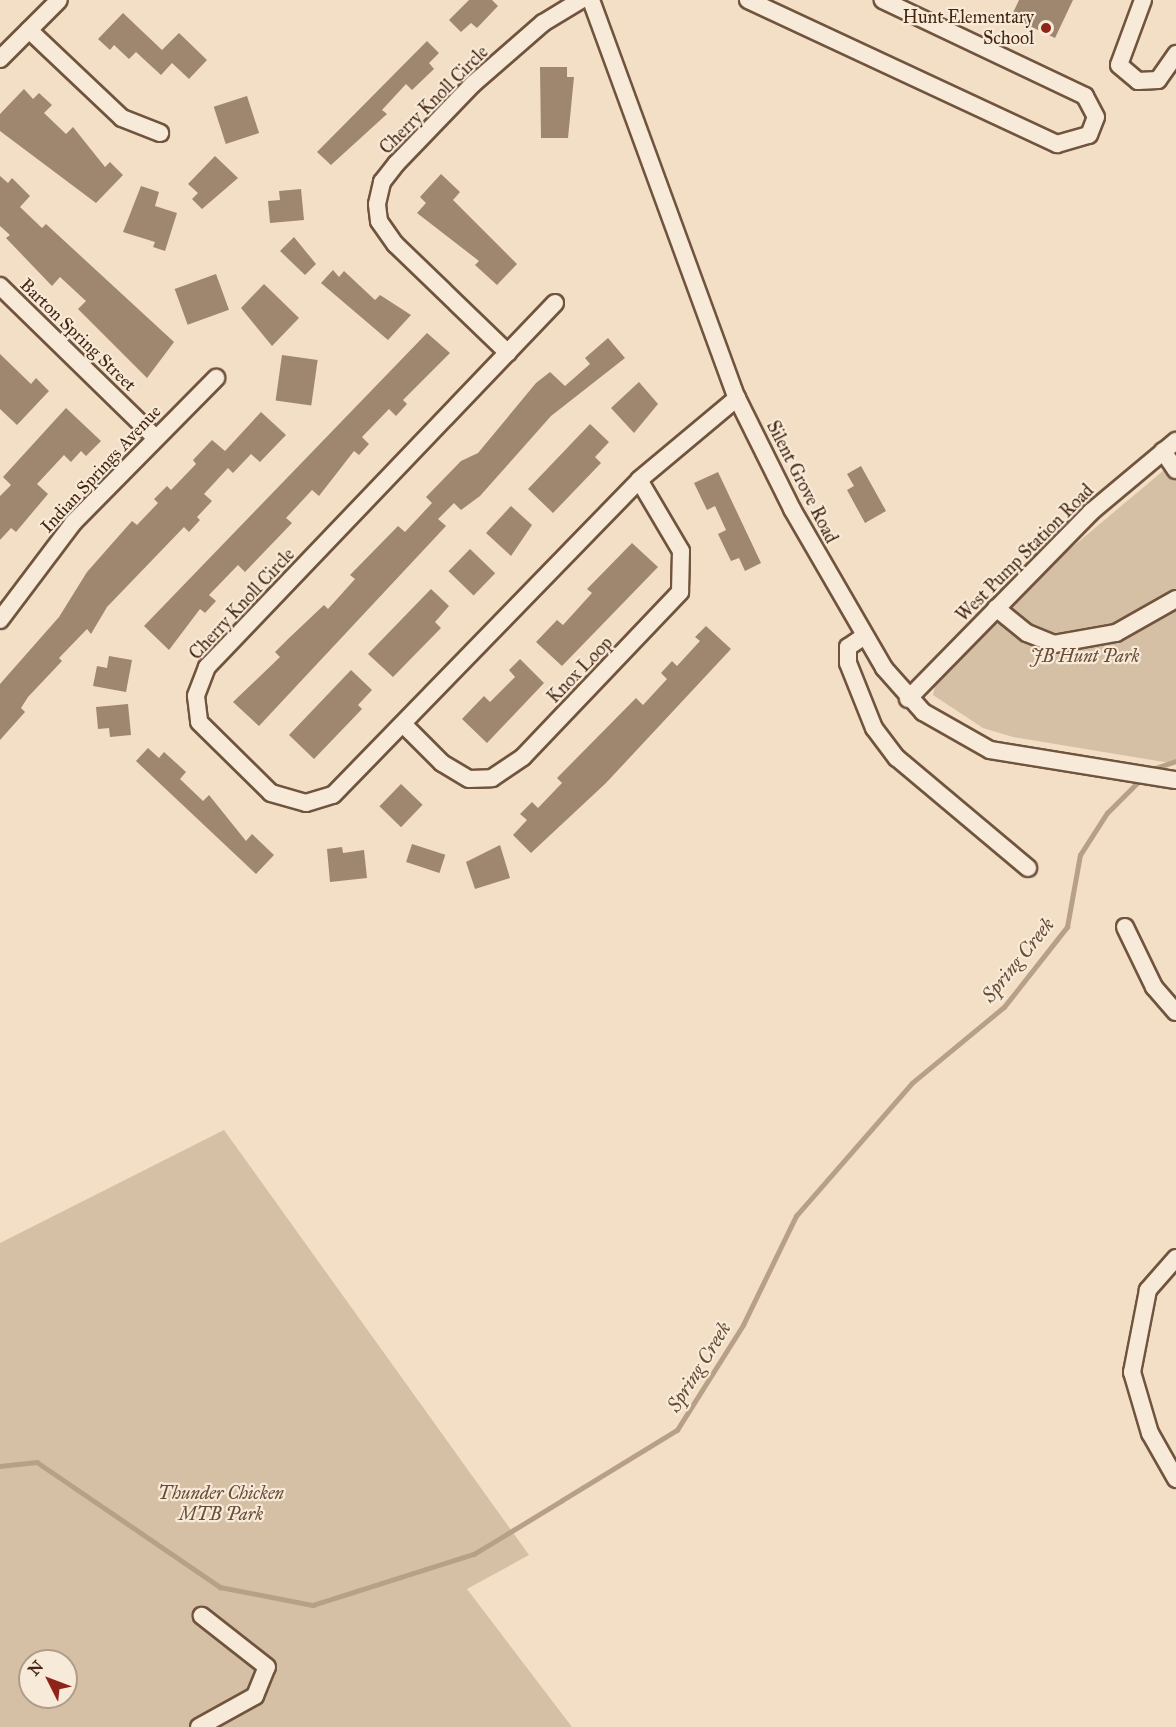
<!DOCTYPE html>
<html>
<head>
<meta charset="utf-8">
<style>
	body { margin:0 }
	#map { position:relative; width:1176px; height:1727px; overflow:hidden; background:#f2dfc5; font-family:"IM FELL Great Primer",serif }
	div>[style] { position:absolute }
	.green>* { inset:0; background:#d5c0a6 }
	.stream>* { height:4.5px; margin:-2.25px; padding:0 2.25px; transform-origin:2.25px; border-radius:2.25px; background:#b8a088 }
	.building>* { inset:0; background:#9f866f; transform-origin:0 0 }
	.roads { filter:drop-shadow(2px 0 #71543e) drop-shadow(-2px 0 #71543e) drop-shadow(0 2px #71543e) drop-shadow(0 -2px #71543e) }
	.minor>* { height:16px; margin:-8px; padding:0 8px; transform-origin:8px; border-radius:8px; background:#f7ead9 }
	.dots>* { width:16px; height:16px; translate:-50% -50%; box-sizing:border-box; border:3px solid #f7ead9; border-radius:50% }
	span { translate:-50% -50%; white-space:nowrap; text-align:center; line-height:1.15; -webkit-text-stroke:4.5px #f7ead9; paint-order:stroke }
	.poi-label { font-size:18px; color:#462611 }
	.right { translate:-100% -50%; text-align:right }
	.street-label { font-size:18px; color:#462611 }
	.park-label { font-size:18px; color:#6a4c36; font-style:italic }
	.water-label { font-size:20px; color:#684b35; font-style:italic }
	.north { position:absolute; left:18px; top:1649px; width:60px; height:60px; box-sizing:border-box; background:#f7ead9; border:2px solid #b09c89; border-radius:50%; rotate:312deg; font-size:16px; font-weight:700; line-height:24px; text-align:center; color:#462611 }
	.north::after { content:''; display:block; margin:auto; width:21px; height:27px; background:#8f2418; clip-path:polygon(50% 0,100% 100%,50% 72%,0 100%) }
</style>
</head>
<body>
<div id="map">
	<div class="green">
		<div style="clip-path:polygon(1176px 460px,1176px 764px,1013px 737px,983px 728px,933px 695px,938px 674px,996px 611px)"></div>
		<div style="clip-path:polygon(evenodd,224px 1130px,529px 1555px,467px 1589px,572px 1727px,0 1727px,0 1243px,224px 1130px,30px 1661px,66px 1661px,66px 1697px,30px 1697px,30px 1661px)"></div>
	</div>
	<div class="stream">
		<div style="left:1150px;top:770px;width:28px;rotate:-19deg"></div>
		<div style="left:0;top:1466px;width:37px;rotate:-6deg"></div>
		<div style="left:37px;top:1462px;width:222px;rotate:34.3deg"></div>
		<div style="left:220px;top:1587px;width:95px;rotate:11deg"></div>
		<div style="left:313px;top:1605px;width:169px;rotate:-17.6deg"></div>
		<div style="left:474px;top:1554px;width:102px;rotate:-31.3deg"></div>
		<div style="left:561px;top:1501px;width:136px;rotate:-31.5deg"></div>
		<div style="left:677px;top:1430px;width:124px;rotate:-57.8deg"></div>
		<div style="left:743px;top:1325px;width:121px;rotate:-64.1deg"></div>
		<div style="left:796px;top:1216px;width:176px;rotate:-48.9deg"></div>
		<div style="left:912px;top:1083px;width:119px;rotate:-39.6deg"></div>
		<div style="left:1004px;top:1007px;width:102px;rotate:-51.8deg"></div>
		<div style="left:1067px;top:927px;width:73px;rotate:-79.8deg"></div>
		<div style="left:1080px;top:855px;width:50px;rotate:-57.3deg"></div>
		<div style="left:1107px;top:813px;width:49px;rotate:-45deg"></div>
	</div>
	<div class="building">
		<div style="clip-path:polygon(469px 0,492px 0,498px 6px,477px 28px,471px 23px,461px 32px,449px 20px)"></div>
		<div style="clip-path:polygon(1019px 0,1073px 0,1055px 38px,1011px 17px)"></div>
		<div style="clip-path:polygon(123px 13px,162px 50px,179px 33px,207px 60px,189px 79px,172px 63px,161px 75px,136px 52px,129px 59px,114px 45px,110px 50px,98px 39px)"></div>
		<div style="clip-path:polygon(427px 41px,439px 53px,429px 63px,434px 69px,412px 90px,406px 84px,382px 110px,387px 114px,331px 165px,317px 152px)"></div>
		<div style="clip-path:polygon(540px 67px,567px 67px,567px 77px,574px 77px,568px 138px,541px 138px)"></div>
		<div style="clip-path:polygon(24px 89px,33px 99px,39px 93px,52px 105px,44px 113px,66px 134px,73px 127px,105px 167px,110px 162px,123px 175px,96px 203px,0 131px,0 114px)"></div>
		<div style="left:247px;top:96px;width:39px;height:35px;rotate:72deg"></div>
		<div style="clip-path:polygon(215px 156px,238px 178px,202px 209px,192px 199px,198px 193px,188px 184px)"></div>
		<div style="clip-path:polygon(441px 174px,460px 192px,453px 200px,517px 264px,497px 285px,475px 265px,479px 261px,417px 213px,426px 203px,420px 197px)"></div>
		<div style="clip-path:polygon(0 176px,8px 183px,12px 178px,30px 196px,20px 207px,42px 228px,46px 224px,174px 342px,147px 378px,78px 309px,86px 301px,60px 277px,52px 286px,6px 238px,10px 235px,0 226px)"></div>
		<div style="clip-path:polygon(141px 186px,159px 192px,155px 206px,177px 213px,165px 251px,153px 247px,155px 242px,123px 232px)"></div>
		<div style="clip-path:polygon(301px 189px,304px 220px,270px 223px,268px 201px,280px 200px,279px 191px)"></div>
		<div style="clip-path:polygon(294px 237px,316px 264px,305px 275px,280px 251px)"></div>
		<div style="clip-path:polygon(333px 270px,339px 277px,344px 271px,375px 300px,380px 295px,411px 315px,388px 340px,321px 283px)"></div>
		<div style="left:216px;top:274px;width:38px;height:44px;rotate:70deg"></div>
		<div style="clip-path:polygon(264px 284px,299px 318px,272px 346px,241px 308px)"></div>
		<div style="clip-path:polygon(427px 333px,450px 353px,403px 400px,407px 404px,396px 416px,389px 409px,362px 437px,369px 444px,359px 455px,354px 451px,319px 496px,312px 490px,286px 518px,292px 523px,245px 572px,238px 565px,209px 595px,216px 601px,205px 613px,200px 609px,169px 650px,144px 626px)"></div>
		<div style="clip-path:polygon(608px 338px,625px 358px,551px 416px,480px 496px,461px 510px,454px 503px,438px 519px,446px 526px,259px 726px,233px 702px,280px 657px,275px 652px,287px 640px,324px 605px,328px 609px,355px 579px,350px 575px,398px 526px,405px 532px,432px 503px,426px 497px,461px 461px,478px 453px,536px 383px,550px 372px,565px 386px,590px 364px,585px 358px)"></div>
		<div style="clip-path:polygon(0 354px,31px 384px,36px 378px,49px 391px,17px 425px,0 409px)"></div>
		<div style="left:282px;top:355px;width:36px;height:46px;rotate:8deg"></div>
		<div style="clip-path:polygon(639px 382px,658px 404px,634px 433px,611px 408px)"></div>
		<div style="clip-path:polygon(66px 408px,101px 441px,86px 456px,81px 451px,71px 462px,64px 455px,37px 484px,48px 494px,16px 532px,11px 528px,0 540px,0 496px,11px 485px,3px 477px)"></div>
		<div style="clip-path:polygon(261px 412px,286px 435px,260px 462px,251px 454px,233px 473px,228px 468px,204px 494px,212px 501px,197px 517px,200px 520px,189px 532px,184px 527px,107px 607px,91px 634px,87px 629px,59px 658px,62px 661px,28px 697px,21px 708px,25px 712px,0 740px,0 684px,59px 617px,87px 572px,132px 521px,137px 525px,158px 503px,154px 499px,167px 486px,171px 490px,196px 464px,193px 460px,212px 440px,225px 451px)"></div>
		<div style="clip-path:polygon(590px 424px,609px 442px,595px 457px,601px 463px,553px 513px,528px 489px)"></div>
		<div style="clip-path:polygon(861px 466px,886px 511px,865px 523px,847px 490px,854px 486px,847px 474px)"></div>
		<div style="clip-path:polygon(718px 472px,761px 563px,745px 571px,739px 558px,731px 561px,718px 534px,726px 530px,715px 506px,707px 510px,694px 483px)"></div>
		<div style="clip-path:polygon(511px 506px,532px 525px,511px 556px,486px 533px)"></div>
		<div style="clip-path:polygon(632px 543px,658px 567px,562px 666px,536px 642px,557px 620px,563px 625px,592px 593px,587px 589px)"></div>
		<div style="left:470px;top:549px;width:35px;height:31px;rotate:44deg"></div>
		<div style="clip-path:polygon(431px 589px,449px 606px,435px 622px,441px 628px,393px 677px,368px 654px)"></div>
		<div style="clip-path:polygon(706px 626px,731px 649px,606px 783px,531px 853px,513px 835px,527px 820px,520px 814px,532px 802px,538px 808px,562px 783px,557px 778px,636px 698px,643px 705px,667px 679px,661px 673px,672px 661px,677px 666px,700px 641px,695px 637px)"></div>
		<div style="clip-path:polygon(109px 656px,132px 660px,126px 692px,93px 686px,97px 666px,107px 668px)"></div>
		<div style="clip-path:polygon(520px 659px,544px 683px,487px 743px,462px 719px,484px 696px,490px 702px,515px 677px,509px 670px)"></div>
		<div style="clip-path:polygon(351px 670px,372px 690px,358px 705px,362px 709px,314px 759px,289px 735px)"></div>
		<div style="clip-path:polygon(128px 704px,131px 735px,110px 737px,109px 728px,98px 729px,96px 707px)"></div>
		<div style="clip-path:polygon(148px 748px,159px 758px,164px 752px,186px 772px,180px 779px,203px 801px,209px 795px,246px 841px,252px 834px,274px 855px,256px 874px,136px 761px)"></div>
		<div style="left:401px;top:784px;width:30px;height:31px;rotate:44deg"></div>
		<div style="left:412px;top:844px;width:35px;height:19px;rotate:18deg"></div>
		<div style="clip-path:polygon(500px 845px,510px 878px,475px 889px,466px 862px)"></div>
		<div style="clip-path:polygon(342px 847px,343px 853px,364px 850px,367px 878px,330px 882px,327px 849px)"></div>
	</div>
	<div class="roads">
		<div class="minor">
			<div style="left:591px;top:0;width:424px;rotate:69.9deg"></div>
			<div style="left:737px;top:398px;width:124px;rotate:63.6deg"></div>
			<div style="left:792px;top:509px;width:184px;rotate:59.9deg"></div>
			<div style="left:884px;top:668px;width:59px;rotate:48.4deg"></div>
			<div style="left:923px;top:712px;width:77px;rotate:29.6deg"></div>
			<div style="left:990px;top:750px;width:188px;rotate:9.2deg"></div>
			<div style="left:748px;top:0;width:341px;rotate:25deg"></div>
			<div style="left:1057px;top:144px;width:33px;rotate:-16deg"></div>
			<div style="left:1089px;top:135px;width:19px;rotate:-69deg"></div>
			<div style="left:1096px;top:117px;width:24px;rotate:-118deg"></div>
			<div style="left:1085px;top:96px;width:224px;rotate:-154.6deg"></div>
			<div style="left:1143px;top:0;width:69px;rotate:110.3deg"></div>
			<div style="left:1119px;top:65px;width:25px;rotate:40deg"></div>
			<div style="left:1138px;top:81px;width:20px;rotate:-3deg"></div>
			<div style="left:1158px;top:80px;width:32px;rotate:-55deg"></div>
			<div style="left:29px;top:30px;width:128px;rotate:43.4deg"></div>
			<div style="left:122px;top:118px;width:41px;rotate:21.5deg"></div>
			<div style="left:0;top:59px;width:83px;rotate:-45deg"></div>
			<div style="left:0;top:286px;width:216px;rotate:44.3deg"></div>
			<div style="left:555px;top:303px;width:504px;rotate:133.71deg"></div>
			<div style="left:207px;top:667px;width:31px;rotate:111deg"></div>
			<div style="left:196px;top:696px;width:26px;rotate:83deg"></div>
			<div style="left:199px;top:722px;width:101px;rotate:44.6deg"></div>
			<div style="left:271px;top:793px;width:36px;rotate:16deg"></div>
			<div style="left:306px;top:803px;width:28px;rotate:-17deg"></div>
			<div style="left:333px;top:795px;width:439px;rotate:-45.8deg"></div>
			<div style="left:639px;top:480px;width:128px;rotate:-39.9deg"></div>
			<div style="left:508px;top:353px;width:157px;rotate:-136deg"></div>
			<div style="left:395px;top:244px;width:28px;rotate:-125deg"></div>
			<div style="left:379px;top:221px;width:17px;rotate:-97deg"></div>
			<div style="left:377px;top:204px;width:23px;rotate:-77deg"></div>
			<div style="left:382px;top:182px;width:23px;rotate:-52deg"></div>
			<div style="left:396px;top:164px;width:111px;rotate:-46.1deg"></div>
			<div style="left:473px;top:84px;width:93px;rotate:-41.1deg"></div>
			<div style="left:543px;top:23px;width:44px;rotate:-31.2deg"></div>
			<div style="left:1163px;top:451px;width:23px;rotate:56deg"></div>
			<div style="left:996px;top:608px;width:40px;rotate:39deg"></div>
			<div style="left:1027px;top:633px;width:29px;rotate:22deg"></div>
			<div style="left:1054px;top:644px;width:63px;rotate:-10.1deg"></div>
			<div style="left:1116px;top:633px;width:69px;rotate:-29.5deg"></div>
			<div style="left:0;top:620px;width:121px;rotate:-53deg"></div>
			<div style="left:73px;top:523px;width:204px;rotate:-45.4deg"></div>
			<div style="left:863px;top:637px;width:18px;rotate:146deg"></div>
			<div style="left:848px;top:647px;width:16px;rotate:90deg"></div>
			<div style="left:848px;top:663px;width:70px;rotate:68.2deg"></div>
			<div style="left:874px;top:728px;width:38px;rotate:53deg"></div>
			<div style="left:897px;top:758px;width:171px;rotate:40deg"></div>
			<div style="left:908px;top:699px;width:262px;rotate:-45.6deg"></div>
			<div style="left:1091px;top:512px;width:111px;rotate:-39.9deg"></div>
			<div style="left:403px;top:724px;width:55px;rotate:45deg"></div>
			<div style="left:442px;top:763px;width:31px;rotate:31deg"></div>
			<div style="left:469px;top:779px;width:23px;rotate:-2deg"></div>
			<div style="left:492px;top:778px;width:37px;rotate:-34deg"></div>
			<div style="left:523px;top:757px;width:228px;rotate:-46.4deg"></div>
			<div style="left:680px;top:592px;width:41px;rotate:-88.6deg"></div>
			<div style="left:681px;top:551px;width:82px;rotate:-120.6deg"></div>
			<div style="left:1125px;top:927px;width:67px;rotate:64.2deg"></div>
			<div style="left:1154px;top:987px;width:33px;rotate:49deg"></div>
			<div style="left:1176px;top:1258px;width:43px;rotate:131.2deg"></div>
			<div style="left:1148px;top:1290px;width:84px;rotate:101deg"></div>
			<div style="left:1132px;top:1372px;width:64px;rotate:73.6deg"></div>
			<div style="left:1150px;top:1433px;width:53px;rotate:60.5deg"></div>
			<div style="left:199px;top:1727px;width:64px;rotate:-29deg"></div>
			<div style="left:255px;top:1696px;width:31px;rotate:-68deg"></div>
			<div style="left:267px;top:1667px;width:83px;rotate:-141.9deg"></div>
		</div>
	</div>
	<div class="dots">
		<div style="left:1046px;top:28px;background:#8f2418"></div>
	</div>
	<div class="poi-label">
		<span class="right" style="left:1034px;top:28px">Hunt Elementary<br>School</span>
	</div>
	<div class="street-label">
		<span style="left:434px;top:100px;rotate:-45deg">Cherry Knoll Circle</span>
		<span style="left:78px;top:335px;rotate:44deg">Barton Spring Street</span>
		<span style="left:101px;top:469px;rotate:-47deg">Indian Springs Avenue</span>
		<span style="left:802px;top:482px;rotate:63deg">Silent Grove Road</span>
		<span style="left:1025px;top:553px;rotate:-45deg">West Pump Station Road</span>
		<span style="left:242px;top:604px;rotate:-47deg">Cherry Knoll Circle</span>
		<span style="left:580px;top:670px;rotate:-46deg">Knox Loop</span>
	</div>
	<div class="park-label">
		<span style="left:1085px;top:656px">JB Hunt Park</span>
		<span style="left:221px;top:1504px">Thunder Chicken<br>MTB Park</span>
	</div>
	<div class="water-label">
		<span style="left:1018px;top:960px;rotate:-51deg">Spring Creek</span>
		<span style="left:699px;top:1367px;rotate:-58deg">Spring Creek</span>
	</div>
	<div class="north">N</div>
</div>
</body>
</html>
